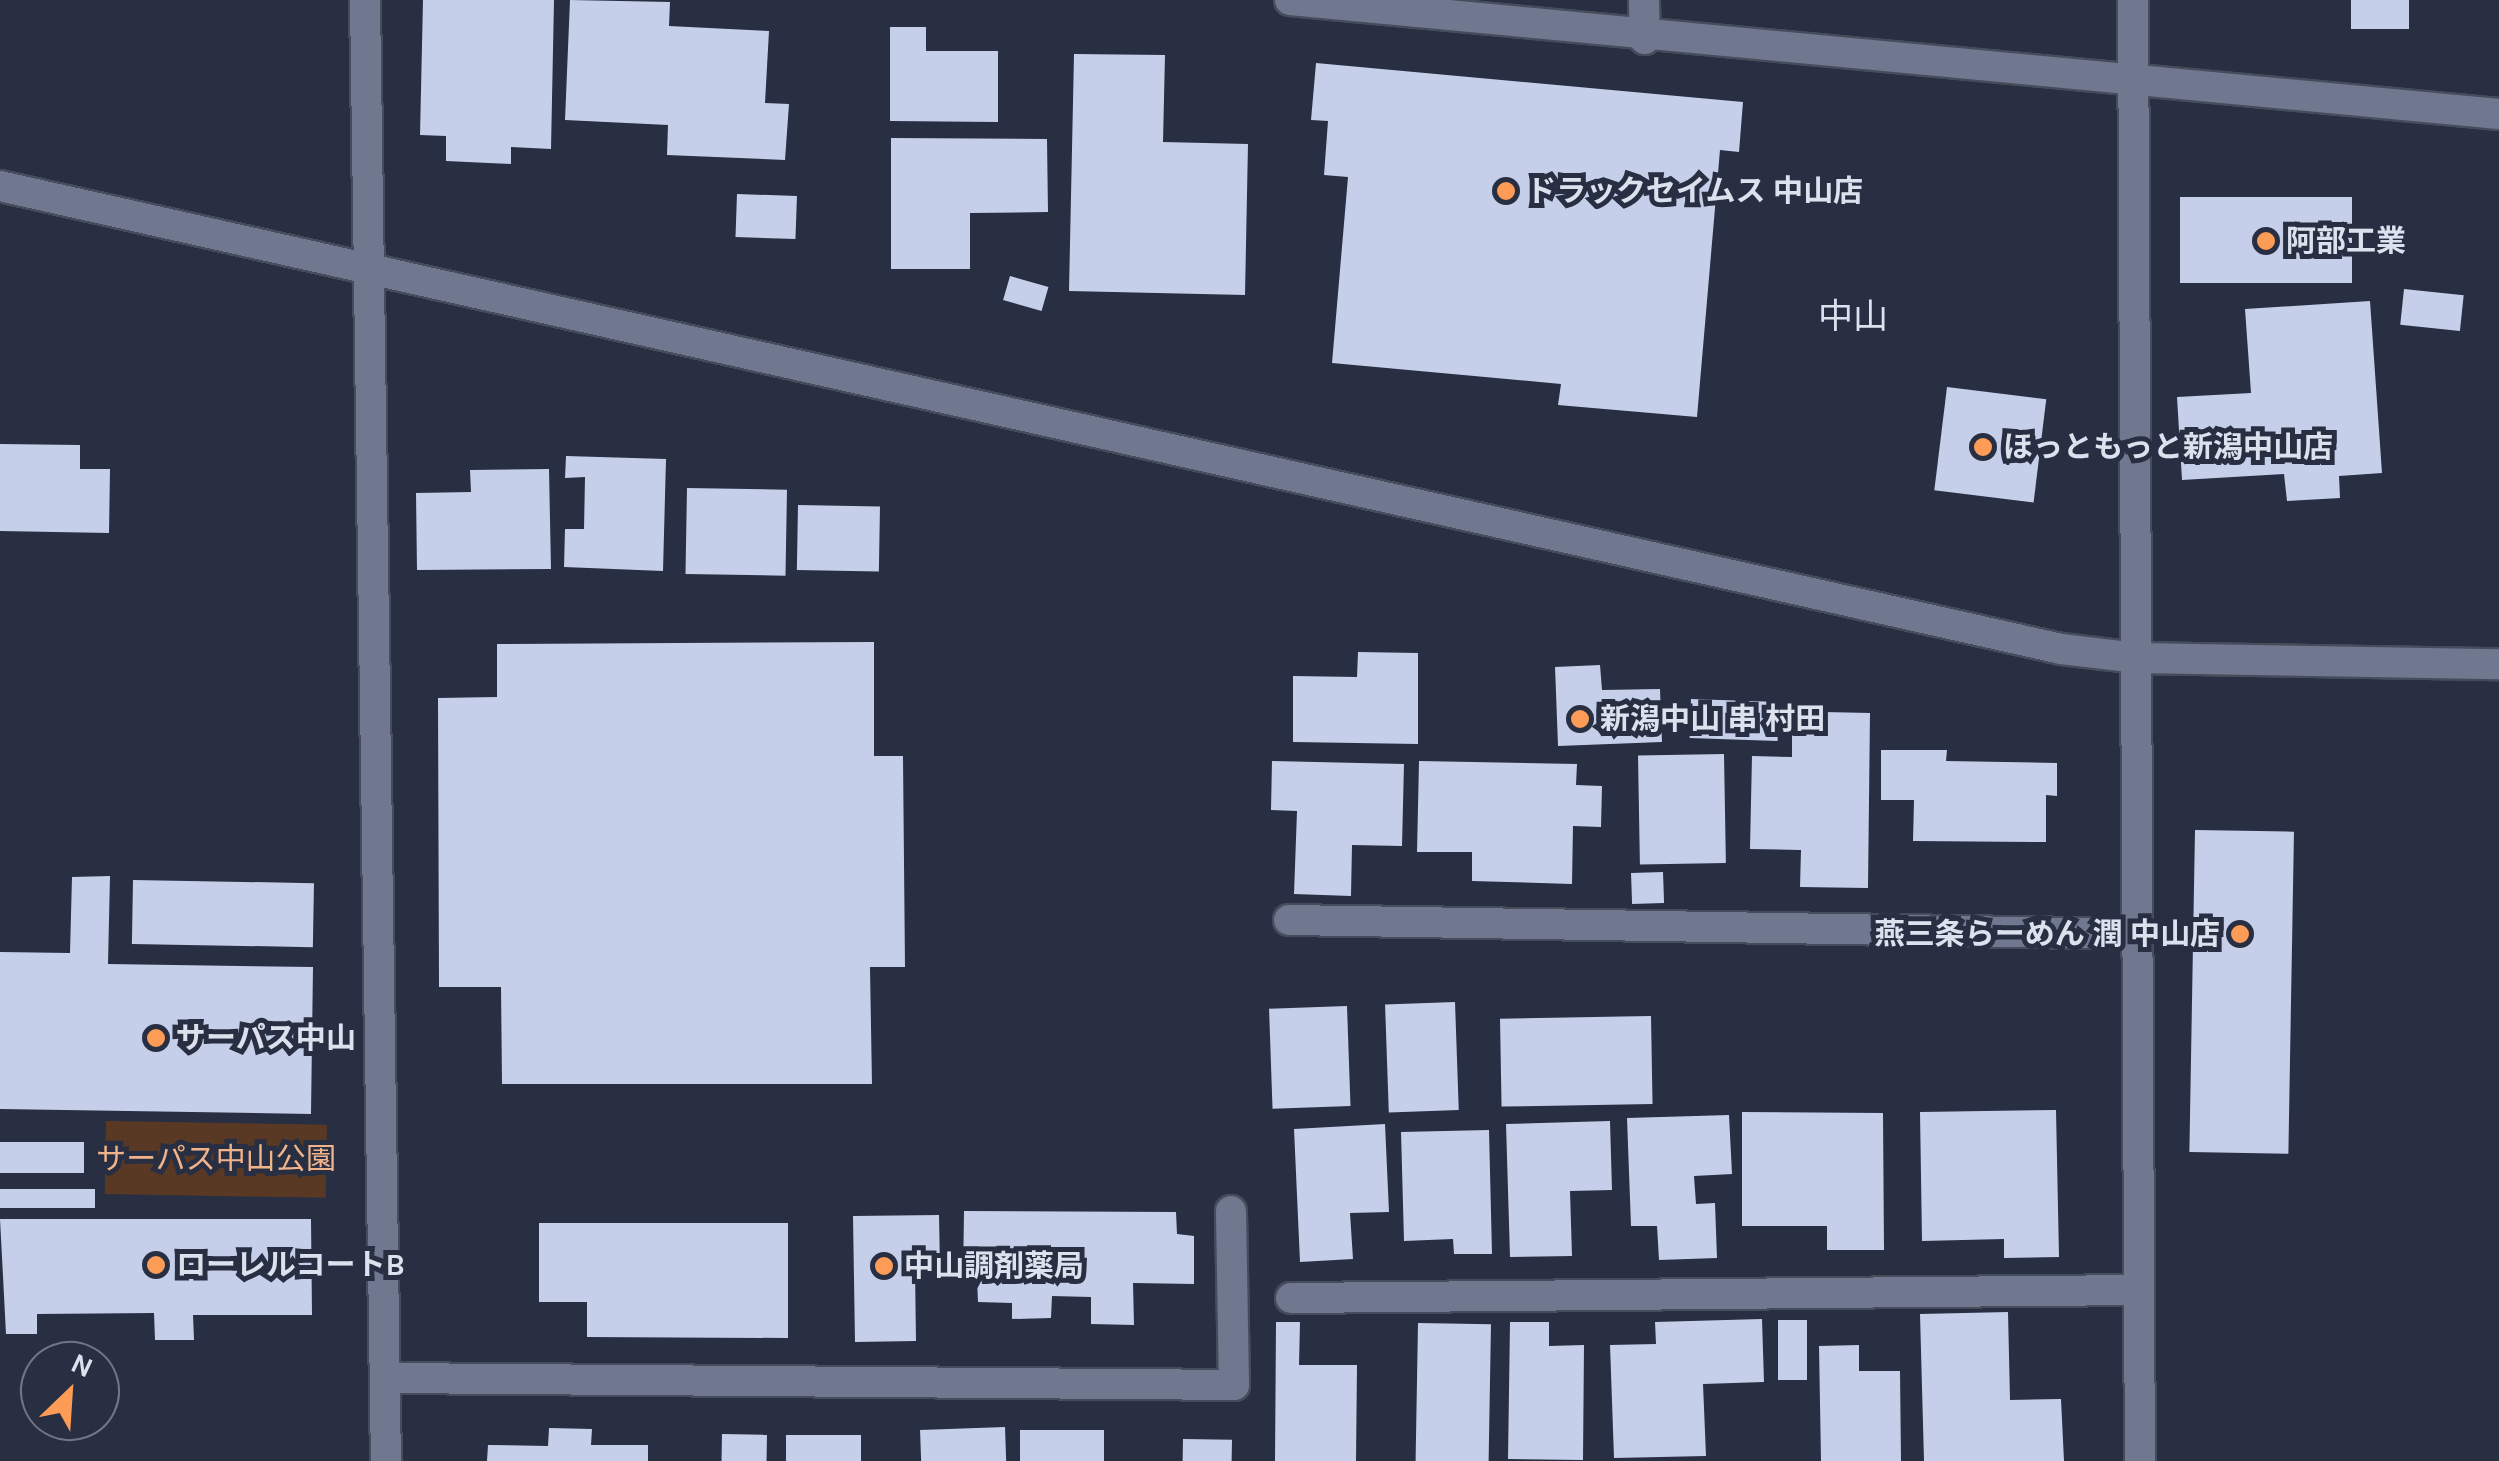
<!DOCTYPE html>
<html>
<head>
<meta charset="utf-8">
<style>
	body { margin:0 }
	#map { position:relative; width:2499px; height:1461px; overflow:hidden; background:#282f43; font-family:Karla,"Noto Sans JP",sans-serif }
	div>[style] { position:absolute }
	.green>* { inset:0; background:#593923; transform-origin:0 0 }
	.building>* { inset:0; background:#c6cfe9; transform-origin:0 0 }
	.roads { filter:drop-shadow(2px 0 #464c5c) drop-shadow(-2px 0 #464c5c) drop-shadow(0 2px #464c5c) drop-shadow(0 -2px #464c5c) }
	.minor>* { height:30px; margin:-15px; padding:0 15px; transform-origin:15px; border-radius:15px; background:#70788f }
	.tertiary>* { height:30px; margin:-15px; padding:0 15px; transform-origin:15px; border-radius:15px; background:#70788f }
	.dots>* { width:28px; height:28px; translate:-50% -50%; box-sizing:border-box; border:5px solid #282f43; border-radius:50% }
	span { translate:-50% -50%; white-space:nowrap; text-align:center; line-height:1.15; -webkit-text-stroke:10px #282f43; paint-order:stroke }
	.poi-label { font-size:30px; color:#dce1ee; font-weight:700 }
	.left { translate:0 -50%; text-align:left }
	.right { translate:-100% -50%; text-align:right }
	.park-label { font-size:30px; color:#f0b38a }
	.quarter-label { font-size:35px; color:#dce1ee }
	.north { position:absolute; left:20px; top:1341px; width:100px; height:100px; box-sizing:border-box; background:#282f43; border:2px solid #707687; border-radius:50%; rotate:25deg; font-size:28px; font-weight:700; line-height:40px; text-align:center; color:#dce1ee }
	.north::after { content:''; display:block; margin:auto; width:35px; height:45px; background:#fd9c56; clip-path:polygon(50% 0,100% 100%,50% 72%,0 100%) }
</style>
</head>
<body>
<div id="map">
	<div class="green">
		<div style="left:106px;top:1121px;width:221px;height:73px;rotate:1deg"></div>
	</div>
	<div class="building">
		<div style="clip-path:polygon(423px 0,554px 0,551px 149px,511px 147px,511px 164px,446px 161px,446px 136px,420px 135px)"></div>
		<div style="clip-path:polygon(570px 0,670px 2px,669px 26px,769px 31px,765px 103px,789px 104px,785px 160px,667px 155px,668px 125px,565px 120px)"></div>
		<div style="left:2351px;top:0;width:58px;height:29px"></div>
		<div style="clip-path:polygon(890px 27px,926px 27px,926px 51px,998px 51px,998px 122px,890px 121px)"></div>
		<div style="clip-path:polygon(1074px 54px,1165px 55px,1163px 142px,1248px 144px,1245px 295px,1069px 291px)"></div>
		<div style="clip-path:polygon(1316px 63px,1743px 102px,1739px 152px,1720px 150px,1697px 417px,1558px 405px,1561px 384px,1332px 363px,1348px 177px,1324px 175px,1328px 121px,1311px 120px)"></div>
		<div style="clip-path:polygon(891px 138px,1047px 139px,1048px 212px,970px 213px,970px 269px,891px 269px)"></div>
		<div style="left:737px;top:194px;width:60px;height:43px;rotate:2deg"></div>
		<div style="left:2352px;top:197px;width:86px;height:172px;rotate:90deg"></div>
		<div style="left:1010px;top:276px;width:40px;height:25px;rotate:16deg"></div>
		<div style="left:2404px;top:289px;width:60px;height:36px;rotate:6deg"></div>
		<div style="clip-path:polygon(2370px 301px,2382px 473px,2339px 476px,2340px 498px,2287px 501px,2284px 474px,2182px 480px,2177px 397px,2251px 393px,2245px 309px)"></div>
		<div style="left:1947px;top:387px;width:100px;height:104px;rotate:7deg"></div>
		<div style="clip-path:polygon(0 444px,80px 445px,80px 469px,110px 469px,109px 533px,0 531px)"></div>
		<div style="clip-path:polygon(566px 456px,666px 459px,663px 571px,564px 567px,565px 529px,584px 529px,585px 477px,565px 478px)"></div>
		<div style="clip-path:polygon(549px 469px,551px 569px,417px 570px,416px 493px,471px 492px,470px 470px)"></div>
		<div style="left:687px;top:488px;width:100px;height:86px;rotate:1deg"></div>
		<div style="left:798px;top:505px;width:82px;height:65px;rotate:1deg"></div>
		<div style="clip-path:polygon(874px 642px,874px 756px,903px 756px,905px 967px,870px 967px,872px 1084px,502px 1084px,501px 987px,439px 987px,438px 698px,497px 697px,497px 644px)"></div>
		<div style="clip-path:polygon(1358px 652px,1418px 653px,1418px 744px,1293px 742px,1293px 676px,1357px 677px)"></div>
		<div style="clip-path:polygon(1600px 665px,1602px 690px,1660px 689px,1662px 742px,1558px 746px,1555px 667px)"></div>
		<div style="left:1691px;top:699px;width:88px;height:39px;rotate:2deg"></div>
		<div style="clip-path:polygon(1824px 712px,1870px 713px,1868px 888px,1800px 887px,1801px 850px,1750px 849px,1752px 756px,1792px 757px,1792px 733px,1823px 734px)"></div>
		<div style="clip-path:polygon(1881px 750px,1947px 750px,1946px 761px,2057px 763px,2057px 796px,2046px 795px,2046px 842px,1913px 841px,1914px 800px,1881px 800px)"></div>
		<div style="left:1724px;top:754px;width:109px;height:86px;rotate:89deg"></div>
		<div style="clip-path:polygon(1272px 761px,1404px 764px,1402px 846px,1352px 845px,1351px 896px,1294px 894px,1297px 811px,1271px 810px)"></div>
		<div style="clip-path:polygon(1419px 761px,1577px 764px,1576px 785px,1602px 786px,1601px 827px,1573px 826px,1572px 884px,1472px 881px,1472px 852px,1417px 852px)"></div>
		<div style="left:2195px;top:830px;width:99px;height:322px;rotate:1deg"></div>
		<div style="left:1663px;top:872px;width:31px;height:32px;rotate:88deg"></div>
		<div style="clip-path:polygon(110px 876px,108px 964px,313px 967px,311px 1114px,0 1109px,0 952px,70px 953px,72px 877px)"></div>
		<div style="left:133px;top:880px;width:181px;height:64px;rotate:1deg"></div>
		<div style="left:1455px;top:1002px;width:108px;height:70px;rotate:88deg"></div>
		<div style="left:1347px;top:1006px;width:100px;height:78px;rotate:88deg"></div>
		<div style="left:1651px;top:1016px;width:88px;height:151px;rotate:89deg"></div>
		<div style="clip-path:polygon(2056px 1110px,2059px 1257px,2004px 1258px,2004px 1239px,1922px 1241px,1920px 1112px)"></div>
		<div style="clip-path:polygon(1742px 1112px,1883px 1113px,1884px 1250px,1827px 1250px,1827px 1226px,1742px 1226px)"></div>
		<div style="clip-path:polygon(1729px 1115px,1732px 1174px,1694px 1176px,1696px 1204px,1715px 1203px,1717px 1258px,1659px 1260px,1657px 1226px,1631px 1226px,1627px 1118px)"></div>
		<div style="clip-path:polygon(1610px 1121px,1612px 1190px,1570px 1191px,1572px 1256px,1510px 1257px,1506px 1124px)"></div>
		<div style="clip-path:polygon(1385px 1124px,1389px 1212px,1350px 1213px,1353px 1259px,1300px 1262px,1294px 1129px)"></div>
		<div style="clip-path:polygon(1489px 1130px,1492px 1254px,1454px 1254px,1453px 1239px,1404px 1241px,1401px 1132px)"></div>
		<div style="left:0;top:1142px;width:84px;height:31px"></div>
		<div style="left:0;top:1189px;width:95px;height:19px"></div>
		<div style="clip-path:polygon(964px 1211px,1176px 1212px,1177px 1234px,1194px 1236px,1194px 1284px,1133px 1283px,1134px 1325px,1091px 1324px,1091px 1297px,1052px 1296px,1051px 1318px,1012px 1319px,1012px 1303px,978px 1302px,977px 1280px,963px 1280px)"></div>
		<div style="clip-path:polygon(939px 1215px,940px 1268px,915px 1268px,916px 1341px,855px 1342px,853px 1216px)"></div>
		<div style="clip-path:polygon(0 1219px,311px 1219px,312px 1315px,193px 1315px,194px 1340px,155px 1340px,154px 1313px,37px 1314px,37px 1334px,6px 1334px)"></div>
		<div style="clip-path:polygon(539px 1223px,788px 1223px,788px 1338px,587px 1337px,587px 1302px,539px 1302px)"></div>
		<div style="clip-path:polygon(2008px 1312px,2010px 1400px,2061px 1399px,2064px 1461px,1924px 1461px,1920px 1314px)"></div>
		<div style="clip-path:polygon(1762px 1319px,1764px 1382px,1703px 1384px,1706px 1456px,1614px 1458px,1610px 1345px,1656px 1344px,1655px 1322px)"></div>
		<div style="left:1778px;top:1320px;width:29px;height:60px"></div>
		<div style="clip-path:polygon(1276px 1322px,1300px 1322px,1299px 1365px,1357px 1365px,1356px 1461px,1275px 1461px)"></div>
		<div style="clip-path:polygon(1510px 1322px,1549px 1322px,1549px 1346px,1584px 1345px,1583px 1460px,1508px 1459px)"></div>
		<div style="left:1418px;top:1323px;width:73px;height:138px;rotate:1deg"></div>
		<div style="clip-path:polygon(1859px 1345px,1859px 1371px,1900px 1371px,1901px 1461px,1821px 1461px,1819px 1346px)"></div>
		<div style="left:1005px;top:1427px;width:34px;height:85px;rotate:88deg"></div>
		<div style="clip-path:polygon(549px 1428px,592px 1429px,591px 1445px,648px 1445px,648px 1461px,487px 1461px,488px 1445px,548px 1446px)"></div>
		<div style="left:1104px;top:1430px;width:31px;height:84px;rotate:90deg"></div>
		<div style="left:722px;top:1434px;width:45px;height:27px;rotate:1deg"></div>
		<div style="left:786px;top:1435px;width:75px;height:26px"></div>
		<div style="left:1183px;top:1439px;width:49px;height:22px;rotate:1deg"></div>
	</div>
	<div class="roads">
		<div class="minor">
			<div style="left:365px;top:0;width:1461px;rotate:89.18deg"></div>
			<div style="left:1290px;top:0;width:1214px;rotate:5.39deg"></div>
			<div style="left:1644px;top:0;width:39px;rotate:89deg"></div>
			<div style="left:2133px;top:0;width:1461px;rotate:89.73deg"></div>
			<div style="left:1289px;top:920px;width:850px;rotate:0.94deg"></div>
			<div style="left:1291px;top:1298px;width:848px;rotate:-0.54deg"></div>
			<div style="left:388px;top:1378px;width:846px;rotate:0.47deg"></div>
			<div style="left:1234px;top:1385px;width:174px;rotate:-91deg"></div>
		</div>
		<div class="tertiary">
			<div style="left:0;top:186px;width:2112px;rotate:12.66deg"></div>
			<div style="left:2061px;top:649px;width:78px;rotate:6.7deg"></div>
			<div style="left:2138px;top:658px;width:361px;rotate:1deg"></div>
		</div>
	</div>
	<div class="dots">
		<div style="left:1506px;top:191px;background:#fd9c56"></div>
		<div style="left:2266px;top:241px;background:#fd9c56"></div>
		<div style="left:1983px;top:447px;background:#fd9c56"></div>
		<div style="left:1580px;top:719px;background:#fd9c56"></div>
		<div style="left:2240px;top:934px;background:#fd9c56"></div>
		<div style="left:156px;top:1038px;background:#fd9c56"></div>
		<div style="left:156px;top:1265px;background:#fd9c56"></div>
		<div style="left:884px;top:1266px;background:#fd9c56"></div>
	</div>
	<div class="poi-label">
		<span class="left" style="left:1526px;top:191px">ドラックセイムス 中山店</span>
		<span class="left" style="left:2286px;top:241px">阿部工業</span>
		<span class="left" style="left:2003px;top:447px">ほっともっと新潟中山店</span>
		<span class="left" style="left:1600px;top:719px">新潟中山 串 村田</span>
		<span class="right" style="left:2220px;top:934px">燕三条らーめん 潤 中山店</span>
		<span class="left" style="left:176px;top:1038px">サーパス中山</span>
		<span class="left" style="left:176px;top:1265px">ローレルコートB</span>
		<span class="left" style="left:904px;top:1266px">中山調剤薬局</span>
	</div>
	<div class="park-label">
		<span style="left:216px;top:1159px">サーパス中山公園</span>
	</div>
	<div class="quarter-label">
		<span style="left:1853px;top:317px">中山</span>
	</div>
	<div class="north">N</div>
</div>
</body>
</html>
